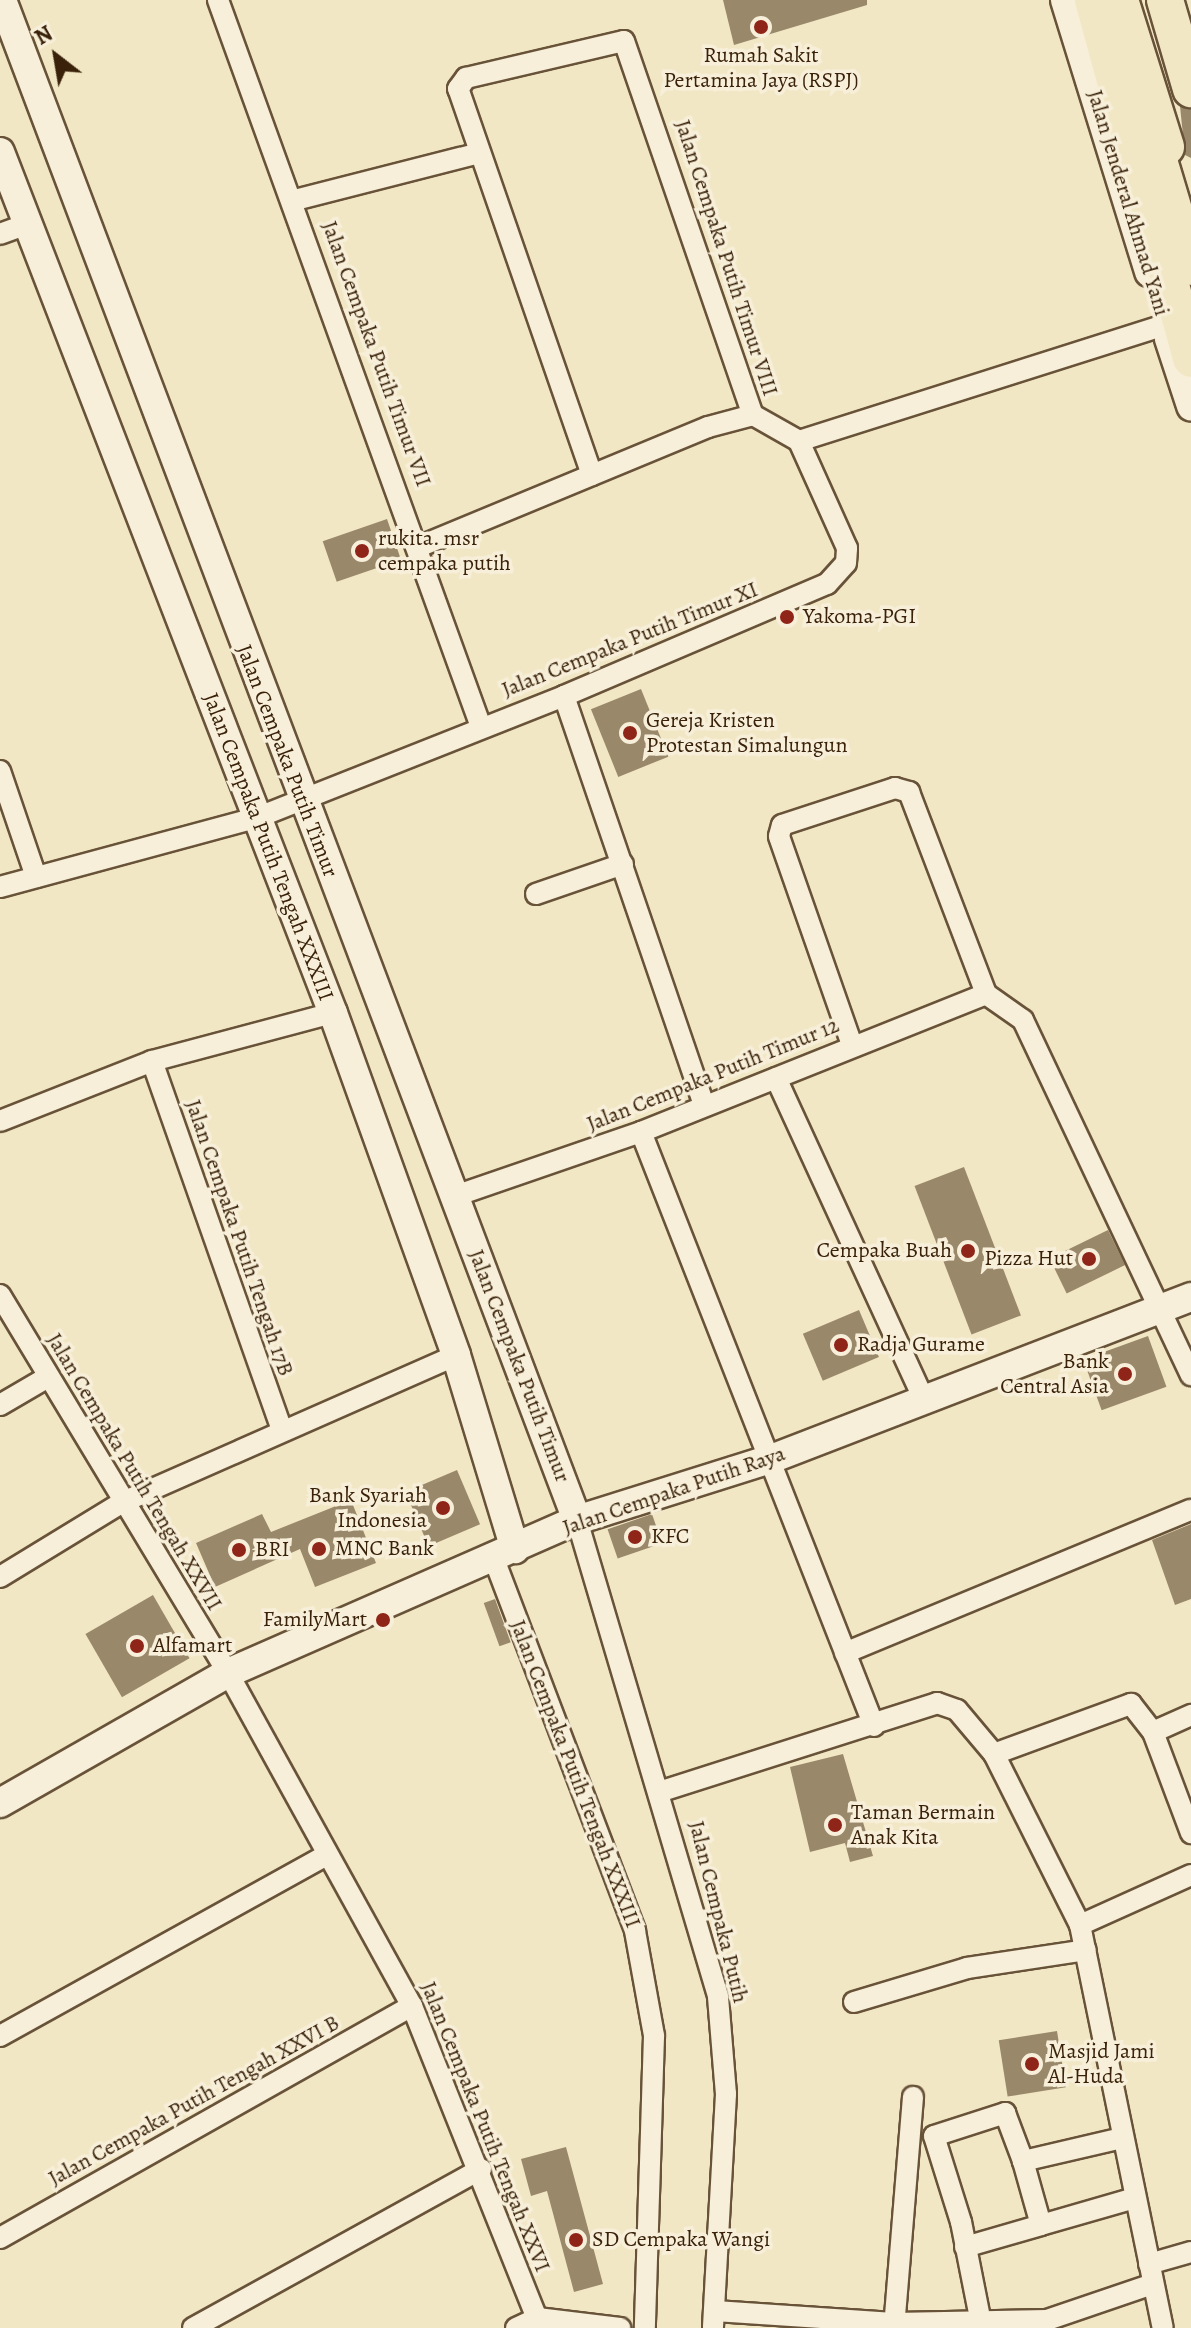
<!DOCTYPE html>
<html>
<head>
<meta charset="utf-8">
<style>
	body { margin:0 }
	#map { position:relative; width:1191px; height:2328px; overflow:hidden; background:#f2e7c5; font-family:Alegreya,serif }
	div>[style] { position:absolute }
	.building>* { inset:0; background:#9a886b; transform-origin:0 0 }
	.roads { filter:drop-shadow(2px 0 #685339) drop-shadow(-2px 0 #685339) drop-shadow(0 2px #685339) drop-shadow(0 -2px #685339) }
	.street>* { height:20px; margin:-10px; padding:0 10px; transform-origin:10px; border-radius:10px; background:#f7efd9 }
	.secondary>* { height:28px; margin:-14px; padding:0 14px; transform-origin:14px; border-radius:14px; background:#f7efd9 }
	.highway>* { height:36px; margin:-18px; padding:0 18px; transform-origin:18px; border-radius:18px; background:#f2e7c5 }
	.dots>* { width:22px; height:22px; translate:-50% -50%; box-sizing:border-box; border:4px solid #f7efd9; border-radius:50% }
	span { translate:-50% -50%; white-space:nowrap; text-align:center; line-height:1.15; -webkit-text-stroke:7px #f7efd9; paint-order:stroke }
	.poi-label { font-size:22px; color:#3a220a }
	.left { translate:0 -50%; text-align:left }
	.right { translate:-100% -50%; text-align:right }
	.street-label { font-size:22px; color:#3a220a }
	.north { position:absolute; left:16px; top:16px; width:80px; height:80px; -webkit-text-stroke:6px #f7efd9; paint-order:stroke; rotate:329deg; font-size:22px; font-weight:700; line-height:32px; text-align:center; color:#3a220a }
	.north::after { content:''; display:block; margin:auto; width:28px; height:36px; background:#3a220a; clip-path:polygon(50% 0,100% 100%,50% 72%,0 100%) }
</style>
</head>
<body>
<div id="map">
	<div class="building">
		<div style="clip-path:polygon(723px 0,867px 0,867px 5px,734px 45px)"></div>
		<div style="clip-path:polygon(1180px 106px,1191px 109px,1191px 158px,1185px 155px)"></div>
		<div style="left:387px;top:519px;width:43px;height:68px;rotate:71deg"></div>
		<div style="left:641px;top:689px;width:73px;height:54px;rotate:68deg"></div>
		<div style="left:964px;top:1167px;width:159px;height:53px;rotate:69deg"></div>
		<div style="left:1108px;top:1230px;width:39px;height:65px;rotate:64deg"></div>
		<div style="left:859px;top:1310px;width:51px;height:61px;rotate:67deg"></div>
		<div style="left:1148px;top:1336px;width:54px;height:69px;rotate:70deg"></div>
		<div style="left:457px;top:1470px;width:59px;height:56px;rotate:67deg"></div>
		<div style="clip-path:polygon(351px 1500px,376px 1563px,315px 1587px,300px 1549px,215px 1587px,196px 1543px,262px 1514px,271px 1532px)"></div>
		<div style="left:652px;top:1514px;width:31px;height:47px;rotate:71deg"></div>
		<div style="clip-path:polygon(1191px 1524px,1191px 1599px,1175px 1605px,1152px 1540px)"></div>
		<div style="left:153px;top:1595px;width:73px;height:78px;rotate:60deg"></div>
		<div style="left:495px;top:1599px;width:46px;height:12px;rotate:70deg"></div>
		<div style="clip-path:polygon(843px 1754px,873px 1856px,850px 1862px,845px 1843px,810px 1852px,790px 1767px)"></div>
		<div style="left:1057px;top:2031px;width:57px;height:59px;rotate:81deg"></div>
		<div style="clip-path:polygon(566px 2147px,603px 2284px,574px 2292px,547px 2191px,531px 2196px,521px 2159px)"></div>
	</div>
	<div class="roads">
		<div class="street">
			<div style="left:218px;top:0;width:773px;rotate:70.11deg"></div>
			<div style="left:295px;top:200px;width:190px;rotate:-14.3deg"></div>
			<div style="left:0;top:234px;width:32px;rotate:-20deg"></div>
			<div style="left:799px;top:441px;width:384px;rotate:-17.6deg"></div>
			<div style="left:592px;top:475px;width:409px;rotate:-109.1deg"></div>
			<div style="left:458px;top:89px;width:14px;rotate:-54deg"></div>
			<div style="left:466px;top:78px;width:162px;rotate:-13.2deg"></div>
			<div style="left:624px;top:41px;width:396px;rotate:71deg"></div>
			<div style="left:564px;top:696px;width:433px;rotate:71.1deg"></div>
			<div style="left:0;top:771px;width:112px;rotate:71.2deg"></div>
			<div style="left:0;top:887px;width:265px;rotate:-15.1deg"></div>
			<div style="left:256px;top:818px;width:331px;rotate:-21.6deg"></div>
			<div style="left:564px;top:696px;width:286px;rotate:-23.1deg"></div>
			<div style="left:827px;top:584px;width:28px;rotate:-48deg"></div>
			<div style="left:846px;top:563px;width:15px;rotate:-86deg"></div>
			<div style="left:847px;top:548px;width:117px;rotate:-114.2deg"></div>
			<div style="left:799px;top:441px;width:53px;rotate:-150.5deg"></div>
			<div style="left:753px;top:415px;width:47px;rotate:165.1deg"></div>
			<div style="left:708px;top:427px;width:313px;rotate:157.5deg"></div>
			<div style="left:536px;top:894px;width:92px;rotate:-19deg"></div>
			<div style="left:852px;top:1045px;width:221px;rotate:-109.3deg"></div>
			<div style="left:779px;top:836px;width:11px;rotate:-75deg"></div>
			<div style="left:782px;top:825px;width:119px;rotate:-18.1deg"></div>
			<div style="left:895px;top:788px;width:15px;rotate:16deg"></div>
			<div style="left:909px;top:792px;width:216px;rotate:69.1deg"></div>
			<div style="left:152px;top:1061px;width:391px;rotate:70.6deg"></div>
			<div style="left:776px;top:1078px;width:354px;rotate:65.3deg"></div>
			<div style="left:0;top:1121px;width:163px;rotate:-21.5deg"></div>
			<div style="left:152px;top:1061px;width:187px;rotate:-14.9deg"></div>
			<div style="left:641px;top:1132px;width:638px;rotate:68.58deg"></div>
			<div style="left:455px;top:1196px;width:197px;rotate:-19deg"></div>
			<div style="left:641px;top:1132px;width:372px;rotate:-21.8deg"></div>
			<div style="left:986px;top:994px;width:45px;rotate:35.1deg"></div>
			<div style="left:1023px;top:1020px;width:393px;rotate:64.7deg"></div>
			<div style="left:0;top:1295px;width:441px;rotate:58.9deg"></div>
			<div style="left:228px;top:1673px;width:380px;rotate:61.1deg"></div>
			<div style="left:412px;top:2006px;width:336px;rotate:68.2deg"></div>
			<div style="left:537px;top:2318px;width:84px;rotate:6.9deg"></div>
			<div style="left:0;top:1405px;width:56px;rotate:-30.3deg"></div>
			<div style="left:577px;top:1520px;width:497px;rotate:73.5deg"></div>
			<div style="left:718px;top:1997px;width:97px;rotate:85.3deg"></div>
			<div style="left:726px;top:2094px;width:234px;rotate:93.2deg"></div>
			<div style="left:494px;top:1559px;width:398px;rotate:69.2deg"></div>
			<div style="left:635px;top:1931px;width:107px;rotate:79.7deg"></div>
			<div style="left:654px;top:2036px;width:292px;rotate:91.8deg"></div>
			<div style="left:0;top:1577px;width:142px;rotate:-31.4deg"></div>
			<div style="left:121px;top:1503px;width:366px;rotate:-23.8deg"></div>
			<div style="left:845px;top:1653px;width:374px;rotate:-22.5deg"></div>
			<div style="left:1153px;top:1732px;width:42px;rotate:-24.1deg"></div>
			<div style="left:994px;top:1754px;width:146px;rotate:-20.1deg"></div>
			<div style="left:1131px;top:1704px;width:36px;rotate:52deg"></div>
			<div style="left:1153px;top:1732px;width:108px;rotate:69.4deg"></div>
			<div style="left:662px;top:1791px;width:289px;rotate:-17.7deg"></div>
			<div style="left:937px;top:1703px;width:21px;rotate:19deg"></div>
			<div style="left:957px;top:1710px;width:57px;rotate:49.9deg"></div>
			<div style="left:994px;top:1754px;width:191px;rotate:63.3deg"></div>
			<div style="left:1080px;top:1925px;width:411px;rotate:78.4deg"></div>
			<div style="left:1080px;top:1925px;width:122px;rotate:-24.2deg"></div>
			<div style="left:854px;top:2002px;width:118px;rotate:-16.7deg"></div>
			<div style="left:967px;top:1968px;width:120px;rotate:-8.6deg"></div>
			<div style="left:0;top:2036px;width:373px;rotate:-29deg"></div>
			<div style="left:1122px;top:2138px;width:102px;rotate:166.9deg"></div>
			<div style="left:1023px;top:2161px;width:66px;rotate:74.3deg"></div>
			<div style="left:1041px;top:2225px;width:98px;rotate:-16deg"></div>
			<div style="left:0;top:2238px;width:473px;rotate:-29.4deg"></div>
			<div style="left:965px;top:2247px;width:79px;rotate:-16.1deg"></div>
			<div style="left:1149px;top:2264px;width:44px;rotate:-15.9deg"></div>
			<div style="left:715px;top:2311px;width:179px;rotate:3.8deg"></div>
			<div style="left:894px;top:2323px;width:153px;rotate:-1.1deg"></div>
			<div style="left:1047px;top:2320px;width:112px;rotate:-18.8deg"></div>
			<div style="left:193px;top:2328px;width:329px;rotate:-28.9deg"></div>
			<div style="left:516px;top:2328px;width:23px;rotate:-25deg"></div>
			<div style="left:894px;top:2328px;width:232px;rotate:-85.3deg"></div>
			<div style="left:982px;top:2328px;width:108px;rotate:-101.2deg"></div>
			<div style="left:961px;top:2222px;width:90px;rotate:-107.4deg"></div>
			<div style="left:934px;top:2136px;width:75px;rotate:-17.9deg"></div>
			<div style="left:1005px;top:2113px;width:51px;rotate:69.4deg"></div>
		</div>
		<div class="secondary">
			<div style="left:2px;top:0;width:1625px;rotate:69.28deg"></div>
			<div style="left:1065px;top:0;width:285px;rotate:72.8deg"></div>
			<div style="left:0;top:152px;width:923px;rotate:68.86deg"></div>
			<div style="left:333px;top:1013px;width:363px;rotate:70.2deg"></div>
			<div style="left:456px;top:1355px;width:203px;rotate:73.1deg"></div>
			<div style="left:1169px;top:339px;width:71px;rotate:71.8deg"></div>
			<div style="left:0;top:1803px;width:262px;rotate:-29.7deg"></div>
			<div style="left:228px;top:1673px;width:381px;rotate:-23.7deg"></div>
			<div style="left:577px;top:1520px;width:203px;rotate:-17.5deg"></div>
			<div style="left:771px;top:1459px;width:450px;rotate:-21.1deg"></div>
		</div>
		<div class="highway">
			<div style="left:1093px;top:0;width:372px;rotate:74.7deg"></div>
			<div style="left:1120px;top:0;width:154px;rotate:72.6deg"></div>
			<div style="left:1165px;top:0;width:93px;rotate:73.7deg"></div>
			<div style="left:1149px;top:127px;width:146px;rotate:73.3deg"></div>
		</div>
	</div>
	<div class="dots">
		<div style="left:761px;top:27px;background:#8f2418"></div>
		<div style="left:362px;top:551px;background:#8f2418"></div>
		<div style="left:787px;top:617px;background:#8f2418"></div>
		<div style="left:630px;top:733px;background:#8f2418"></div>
		<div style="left:968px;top:1251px;background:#8f2418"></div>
		<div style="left:1089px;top:1259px;background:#8f2418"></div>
		<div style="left:841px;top:1345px;background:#8f2418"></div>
		<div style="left:1125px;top:1374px;background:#8f2418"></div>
		<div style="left:443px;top:1508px;background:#8f2418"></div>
		<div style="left:635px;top:1537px;background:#8f2418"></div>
		<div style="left:319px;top:1549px;background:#8f2418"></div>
		<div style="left:239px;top:1550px;background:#8f2418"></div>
		<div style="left:383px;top:1620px;background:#8f2418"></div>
		<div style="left:137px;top:1646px;background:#8f2418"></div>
		<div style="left:835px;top:1825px;background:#8f2418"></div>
		<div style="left:1032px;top:2064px;background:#8f2418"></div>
		<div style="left:576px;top:2240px;background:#8f2418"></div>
	</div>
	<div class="poi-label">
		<span style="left:761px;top:68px">Rumah Sakit<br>Pertamina Jaya (RSPJ)</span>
		<span class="left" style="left:378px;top:551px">rukita. msr<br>cempaka putih</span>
		<span class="left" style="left:803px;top:617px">Yakoma-PGI</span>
		<span class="left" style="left:646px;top:733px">Gereja Kristen<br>Protestan Simalungun</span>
		<span class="right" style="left:952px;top:1251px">Cempaka Buah</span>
		<span class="right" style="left:1073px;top:1259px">Pizza Hut</span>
		<span class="left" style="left:857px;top:1345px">Radja Gurame</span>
		<span class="right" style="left:1109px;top:1374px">Bank<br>Central Asia</span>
		<span class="right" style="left:427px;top:1508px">Bank Syariah<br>Indonesia</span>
		<span class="left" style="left:651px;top:1537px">KFC</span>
		<span class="left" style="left:335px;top:1549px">MNC Bank</span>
		<span class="left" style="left:255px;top:1550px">BRI</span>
		<span class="right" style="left:367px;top:1620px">FamilyMart</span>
		<span class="left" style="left:153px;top:1646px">Alfamart</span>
		<span class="left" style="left:851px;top:1825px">Taman Bermain<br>Anak Kita</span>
		<span class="left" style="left:1048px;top:2064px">Masjid Jami<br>Al-Huda</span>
		<span class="left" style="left:592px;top:2240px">SD Cempaka Wangi</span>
	</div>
	<div class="street-label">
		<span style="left:1128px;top:203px;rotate:73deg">Jalan Jenderal Ahmad Yani</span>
		<span style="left:726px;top:258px;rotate:72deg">Jalan Cempaka Putih Timur VIII</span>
		<span style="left:376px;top:354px;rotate:70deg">Jalan Cempaka Putih Timur VII</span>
		<span style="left:630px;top:640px;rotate:-22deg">Jalan Cempaka Putih Timur XI</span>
		<span style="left:287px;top:761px;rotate:69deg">Jalan Cempaka Putih Timur</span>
		<span style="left:268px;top:847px;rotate:69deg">Jalan Cempaka Putih Tengah XXXIII</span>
		<span style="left:713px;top:1075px;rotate:-22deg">Jalan Cempaka Putih Timur 12</span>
		<span style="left:239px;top:1238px;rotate:71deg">Jalan Cempaka Putih Tengah 17B</span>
		<span style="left:519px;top:1366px;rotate:69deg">Jalan Cempaka Putih Timur</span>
		<span style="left:134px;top:1472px;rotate:59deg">Jalan Cempaka Putih Tengah XXVII</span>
		<span style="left:674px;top:1491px;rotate:-19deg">Jalan Cempaka Putih Raya</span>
		<span style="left:575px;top:1774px;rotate:69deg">Jalan Cempaka Putih Tengah XXXIII</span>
		<span style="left:718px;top:1912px;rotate:76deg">Jalan Cempaka Putih</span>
		<span style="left:194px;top:2101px;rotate:-29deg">Jalan Cempaka Putih Tengah XXVI B</span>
		<span style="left:485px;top:2127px;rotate:68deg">Jalan Cempaka Putih Tengah XXVI</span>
	</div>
	<div class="north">N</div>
</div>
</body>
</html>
